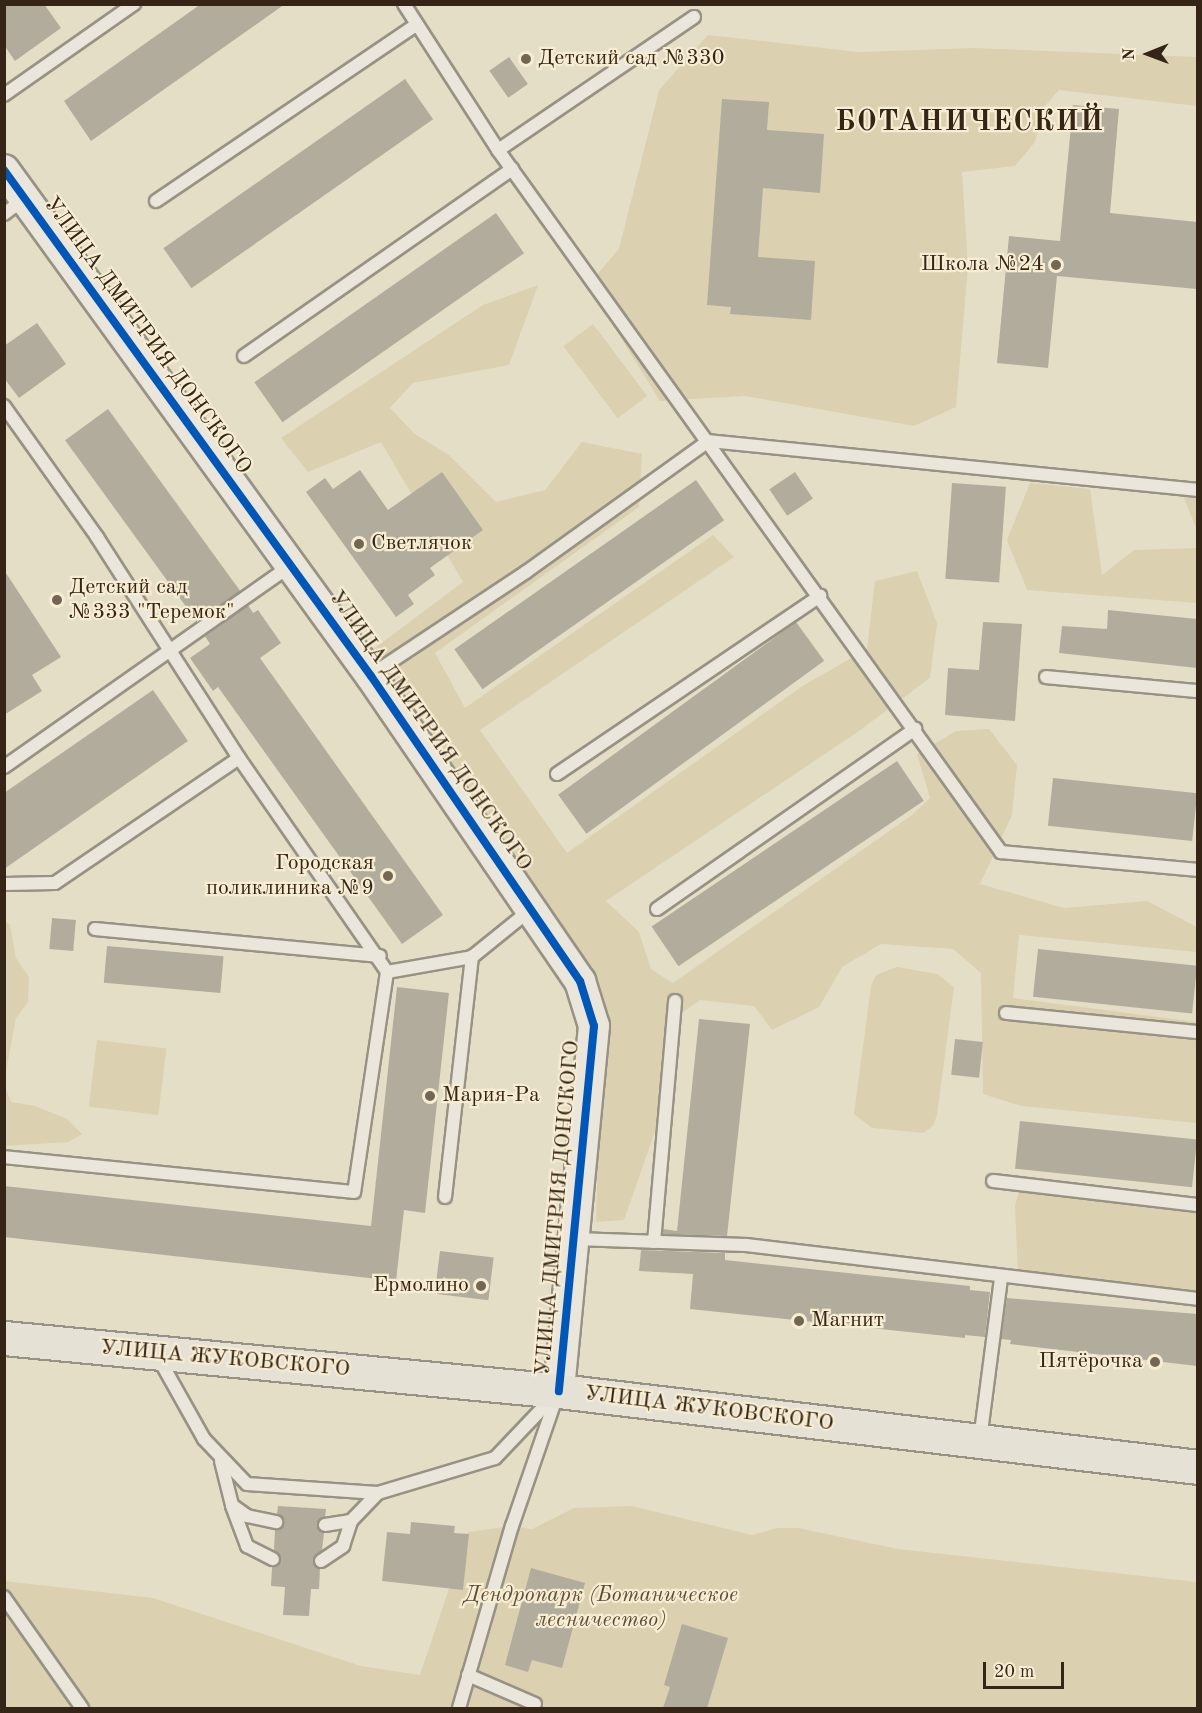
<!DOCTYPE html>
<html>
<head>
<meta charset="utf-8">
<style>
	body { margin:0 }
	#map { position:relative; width:1202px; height:1713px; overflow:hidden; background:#e5dec7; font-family:"Old Standard TT",serif }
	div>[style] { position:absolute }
	.green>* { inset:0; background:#dbd0b0; transform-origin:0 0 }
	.building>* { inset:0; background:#b2ac9d; transform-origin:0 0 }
	.roads { filter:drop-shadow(2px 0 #979283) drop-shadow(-2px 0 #979283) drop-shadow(0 2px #979283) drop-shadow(0 -2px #979283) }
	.service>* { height:12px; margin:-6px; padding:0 6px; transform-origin:6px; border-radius:6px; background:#eae6db }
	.tertiary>* { height:30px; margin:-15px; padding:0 15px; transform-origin:15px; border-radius:15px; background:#eae6db }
	.primary>* { height:33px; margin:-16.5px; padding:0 16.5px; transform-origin:16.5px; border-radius:16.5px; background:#e6e1d5 }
	.cycleway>* { height:8px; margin:-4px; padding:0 4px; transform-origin:4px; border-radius:4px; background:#0057b8 }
	.dots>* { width:16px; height:16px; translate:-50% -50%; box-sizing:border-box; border:3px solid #f7edd2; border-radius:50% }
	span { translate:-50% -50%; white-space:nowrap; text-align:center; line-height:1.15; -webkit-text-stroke:4.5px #f7edd2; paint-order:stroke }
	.poi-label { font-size:22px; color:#352517 }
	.left { translate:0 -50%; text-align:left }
	.right { translate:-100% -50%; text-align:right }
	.street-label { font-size:22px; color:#352517 }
	.park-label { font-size:22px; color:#5c4d39; font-style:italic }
	.district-label { font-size:28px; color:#352517; font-weight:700; letter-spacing:1.5px }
	.frame { position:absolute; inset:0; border:6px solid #352517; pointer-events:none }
	.north { position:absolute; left:1118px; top:24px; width:60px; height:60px; -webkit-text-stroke:4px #f7edd2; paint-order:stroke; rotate:269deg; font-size:16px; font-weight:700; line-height:24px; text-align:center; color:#352517 }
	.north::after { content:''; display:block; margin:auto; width:21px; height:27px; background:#352517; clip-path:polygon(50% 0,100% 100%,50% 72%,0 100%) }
	.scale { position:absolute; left:983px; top:1662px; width:81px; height:27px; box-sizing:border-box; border:3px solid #352517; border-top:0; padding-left:8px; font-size:18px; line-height:21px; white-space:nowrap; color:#352517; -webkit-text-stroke:4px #f7edd2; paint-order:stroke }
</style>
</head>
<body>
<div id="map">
	<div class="green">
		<div style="clip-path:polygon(708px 35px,859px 52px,975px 48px,1197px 57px,1197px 106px,1059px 90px,1043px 108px,1035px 142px,1015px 166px,962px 172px,968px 266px,956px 407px,914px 426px,745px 396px,660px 401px,588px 285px,619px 249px,659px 90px)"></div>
		<div style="clip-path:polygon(538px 285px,509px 365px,413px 383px,390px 408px,415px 434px,449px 455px,496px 502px,545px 490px,582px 442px,642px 454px,639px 507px,435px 653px,465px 708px,713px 535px,734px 557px,480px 730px,567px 853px,804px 685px,867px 649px,875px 581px,917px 571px,937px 623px,930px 678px,859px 731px,606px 901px,639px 932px,651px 969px,673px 983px,912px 815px,930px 798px,917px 754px,956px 731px,989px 729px,1017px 765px,1012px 815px,980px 884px,1064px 908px,1147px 901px,1197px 927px,1197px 952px,1019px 935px,1013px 998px,1197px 1022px,1197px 1123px,1021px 1106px,983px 1094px,981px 973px,953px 949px,881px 944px,842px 967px,819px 1007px,772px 1030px,754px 1006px,700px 1000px,667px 1023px,659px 1120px,624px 1220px,596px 1222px,601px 1021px,367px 654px,463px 582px,381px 442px,308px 472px,281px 438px,483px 305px)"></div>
		<div style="left:593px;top:324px;width:90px;height:37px;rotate:53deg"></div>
		<div style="clip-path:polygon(1030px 483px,1090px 489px,1102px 575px,1134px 550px,1197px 548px,1197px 603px,1027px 590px,1007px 540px)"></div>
		<div style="clip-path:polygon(1183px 495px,1197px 497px,1197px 529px,1196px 528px)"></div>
		<div style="clip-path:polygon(5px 921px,10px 925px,16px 958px,29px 977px,28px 1002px,16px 1018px,5px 1076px)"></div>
		<div style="clip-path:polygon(897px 967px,937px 974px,954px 987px,937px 1115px,933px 1126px,923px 1133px,872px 1128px,854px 1114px,871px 986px,876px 975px)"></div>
		<div style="left:97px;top:1040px;width:70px;height:67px;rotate:7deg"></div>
		<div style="clip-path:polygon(5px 1086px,11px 1102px,35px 1106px,67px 1119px,82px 1134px,69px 1142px,5px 1146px)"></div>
		<div style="clip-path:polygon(1021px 1185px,1197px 1204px,1197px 1292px,1018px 1275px,1015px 1205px)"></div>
		<div style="clip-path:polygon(632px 1506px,752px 1535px,778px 1528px,798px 1528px,898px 1549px,1197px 1582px,1197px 1708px,5px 1708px,5px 1581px,153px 1598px,361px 1666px,420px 1675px,468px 1532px,512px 1526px,532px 1529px,574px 1508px)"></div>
	</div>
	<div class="building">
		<div style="clip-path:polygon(4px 4px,44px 4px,61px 28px,15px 61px,4px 45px)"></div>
		<div style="clip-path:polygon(201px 4px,285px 4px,91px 141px,64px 101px)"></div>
		<div style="left:509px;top:57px;width:33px;height:24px;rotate:55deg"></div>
		<div style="left:405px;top:79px;width:49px;height:295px;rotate:55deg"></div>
		<div style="clip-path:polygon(722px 99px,769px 102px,767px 130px,824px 134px,820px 193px,763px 188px,758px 257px,815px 261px,811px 320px,730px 314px,731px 307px,707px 305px)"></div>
		<div style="clip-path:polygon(1073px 105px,1119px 109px,1110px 213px,1197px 222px,1197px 289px,1057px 276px,1048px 368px,997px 363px,1009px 236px,1060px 241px)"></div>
		<div style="left:496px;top:213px;width:49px;height:295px;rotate:55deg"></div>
		<div style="clip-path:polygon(37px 323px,66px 364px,19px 398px,4px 378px,4px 346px)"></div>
		<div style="left:108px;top:409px;width:225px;height:53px;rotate:54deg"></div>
		<div style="clip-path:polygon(360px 470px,388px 510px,442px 472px,483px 530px,430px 568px,435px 575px,408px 595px,414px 604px,396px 617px,306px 492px,325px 478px,333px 489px)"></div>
		<div style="left:795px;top:472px;width:32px;height:31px;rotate:56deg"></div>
		<div style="left:696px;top:480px;width:49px;height:295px;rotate:55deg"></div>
		<div style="left:952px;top:483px;width:54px;height:96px;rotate:4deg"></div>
		<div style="clip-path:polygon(4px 570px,61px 657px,32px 675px,42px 691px,4px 715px)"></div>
		<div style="clip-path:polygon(248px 605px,253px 613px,258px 610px,281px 643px,260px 658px,443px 915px,402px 944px,218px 687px,213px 691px,190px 658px,210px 644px,205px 636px)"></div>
		<div style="clip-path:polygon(1108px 610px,1197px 619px,1197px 668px,1059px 653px,1062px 626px,1107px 629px)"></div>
		<div style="left:796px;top:622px;width:48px;height:294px;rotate:54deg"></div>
		<div style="clip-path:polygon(983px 622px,1022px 624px,1015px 721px,945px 715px,948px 668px,979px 670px)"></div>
		<div style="clip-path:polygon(153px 690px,188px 741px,4px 869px,4px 793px)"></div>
		<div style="left:897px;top:761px;width:48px;height:296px;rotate:56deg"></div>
		<div style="left:1053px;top:778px;width:145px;height:48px;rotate:6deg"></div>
		<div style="left:52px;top:918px;width:24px;height:31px;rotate:5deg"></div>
		<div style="left:107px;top:946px;width:117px;height:37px;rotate:5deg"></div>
		<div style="left:1038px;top:949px;width:160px;height:48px;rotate:6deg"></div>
		<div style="clip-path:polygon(397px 987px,449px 993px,425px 1213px,404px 1210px,396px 1281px,4px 1237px,4px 1186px,371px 1226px)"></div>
		<div style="clip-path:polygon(699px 1019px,750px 1024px,727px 1236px,663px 1234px,663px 1229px,677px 1231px)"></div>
		<div style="left:955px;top:1039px;width:28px;height:36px;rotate:6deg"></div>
		<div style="left:1020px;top:1121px;width:178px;height:48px;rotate:6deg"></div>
		<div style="clip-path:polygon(641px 1250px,725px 1253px,725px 1260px,970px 1286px,970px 1290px,990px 1292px,985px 1337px,965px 1335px,965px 1338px,690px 1309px,693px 1274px,639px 1271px)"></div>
		<div style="left:440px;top:1251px;width:54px;height:43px;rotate:7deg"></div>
		<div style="clip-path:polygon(1007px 1298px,1197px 1314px,1197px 1366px,1010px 1344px,1011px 1340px,1001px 1339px)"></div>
		<div style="clip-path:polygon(278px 1506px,326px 1509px,325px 1517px,317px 1523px,324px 1533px,322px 1550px,313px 1561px,320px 1569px,319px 1589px,311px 1589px,309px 1616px,283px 1615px,285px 1587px,271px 1586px,272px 1567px,281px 1559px,274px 1550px,275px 1530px,284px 1523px,277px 1514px)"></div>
		<div style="clip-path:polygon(411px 1522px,455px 1526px,454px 1533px,469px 1534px,463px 1590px,382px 1581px,387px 1532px,410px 1534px)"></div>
		<div style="clip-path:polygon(531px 1568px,585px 1583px,562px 1668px,532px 1660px,528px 1672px,505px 1665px)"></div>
		<div style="clip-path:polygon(682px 1624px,728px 1638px,707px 1708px,663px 1708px,670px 1687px,664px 1685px)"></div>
	</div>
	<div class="roads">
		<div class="service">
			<div style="left:404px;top:4px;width:174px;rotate:57.2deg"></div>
			<div style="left:694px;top:17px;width:237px;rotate:145.8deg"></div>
			<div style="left:498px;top:150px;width:864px;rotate:54.38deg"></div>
			<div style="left:1001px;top:852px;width:198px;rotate:5.2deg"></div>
			<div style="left:4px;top:95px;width:159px;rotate:-35deg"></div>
			<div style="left:156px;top:201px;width:315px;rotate:-34.1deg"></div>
			<div style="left:4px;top:214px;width:25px;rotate:-37deg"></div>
			<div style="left:244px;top:356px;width:327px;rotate:-34.9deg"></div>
			<div style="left:4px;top:406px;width:161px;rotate:54.6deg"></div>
			<div style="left:97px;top:537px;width:263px;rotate:57.3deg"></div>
			<div style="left:239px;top:758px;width:260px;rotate:55.3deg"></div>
			<div style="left:387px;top:972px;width:222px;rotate:98.5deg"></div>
			<div style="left:354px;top:1192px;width:352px;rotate:-174.3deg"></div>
			<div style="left:371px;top:675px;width:186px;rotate:-33.6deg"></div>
			<div style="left:526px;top:572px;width:224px;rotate:-35.7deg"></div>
			<div style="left:708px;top:441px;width:492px;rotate:5.7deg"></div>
			<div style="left:1046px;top:677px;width:153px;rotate:5.3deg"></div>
			<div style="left:4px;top:767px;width:350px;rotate:-35.1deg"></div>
			<div style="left:557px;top:774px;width:318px;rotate:-34.1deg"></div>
			<div style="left:4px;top:884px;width:51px;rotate:-1.1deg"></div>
			<div style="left:55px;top:883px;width:222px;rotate:-34.2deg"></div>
			<div style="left:657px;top:909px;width:315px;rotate:-34.9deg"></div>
			<div style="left:95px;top:929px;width:286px;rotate:5.4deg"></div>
			<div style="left:387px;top:972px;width:86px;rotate:-10deg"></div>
			<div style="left:472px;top:957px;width:75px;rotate:-39deg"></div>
			<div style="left:1006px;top:1013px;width:193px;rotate:5.7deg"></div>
			<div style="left:993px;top:1181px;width:206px;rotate:6.7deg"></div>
			<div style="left:445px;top:1197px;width:242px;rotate:-83.6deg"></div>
			<div style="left:575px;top:1239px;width:171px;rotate:2deg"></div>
			<div style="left:746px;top:1245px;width:455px;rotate:6.8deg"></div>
			<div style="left:654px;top:1242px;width:242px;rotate:-85deg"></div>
			<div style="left:158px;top:1357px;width:94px;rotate:60.7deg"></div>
			<div style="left:204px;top:1439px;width:62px;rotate:46.3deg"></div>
			<div style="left:247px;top:1484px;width:131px;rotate:3.9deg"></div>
			<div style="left:378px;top:1493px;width:122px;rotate:-16.7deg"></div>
			<div style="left:495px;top:1458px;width:86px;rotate:-46.4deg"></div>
			<div style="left:980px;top:1440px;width:163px;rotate:-82.6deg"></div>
			<div style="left:221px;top:1461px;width:45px;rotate:76deg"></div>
			<div style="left:232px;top:1505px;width:19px;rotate:36deg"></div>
			<div style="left:247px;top:1516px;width:30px;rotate:12deg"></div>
			<div style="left:232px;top:1506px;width:43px;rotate:69.4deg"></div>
			<div style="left:247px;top:1546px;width:29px;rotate:27deg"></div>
			<div style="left:325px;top:1525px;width:26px;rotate:-9deg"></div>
			<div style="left:351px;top:1521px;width:39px;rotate:-46deg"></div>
			<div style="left:321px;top:1561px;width:27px;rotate:-34deg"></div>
			<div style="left:343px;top:1546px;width:26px;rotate:-72deg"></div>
			<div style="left:4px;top:1597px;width:136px;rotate:54.9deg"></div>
			<div style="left:468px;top:1675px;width:73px;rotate:23.4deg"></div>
			<div style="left:459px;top:1708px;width:190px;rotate:-73.8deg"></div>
			<div style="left:512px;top:1526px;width:139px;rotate:-71deg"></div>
		</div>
		<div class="tertiary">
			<div style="left:4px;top:170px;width:625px;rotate:54.05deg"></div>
			<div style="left:371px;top:676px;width:370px;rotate:55.6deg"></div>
			<div style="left:580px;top:981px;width:47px;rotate:72.7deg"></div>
			<div style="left:594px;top:1026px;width:367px;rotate:95.5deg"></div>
		</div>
		<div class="primary">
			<div style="left:4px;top:1338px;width:558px;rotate:5.45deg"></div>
			<div style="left:559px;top:1391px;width:644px;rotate:6.78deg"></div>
		</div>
	</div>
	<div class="cycleway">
		<div style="left:4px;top:170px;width:625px;rotate:54.05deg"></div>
		<div style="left:371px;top:676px;width:370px;rotate:55.6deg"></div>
		<div style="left:580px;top:981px;width:47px;rotate:72.7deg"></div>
		<div style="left:594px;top:1026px;width:367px;rotate:95.5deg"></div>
	</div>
	<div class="dots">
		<div style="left:526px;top:59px;background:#736655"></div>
		<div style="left:1056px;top:265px;background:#736655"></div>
		<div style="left:359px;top:544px;background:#736655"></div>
		<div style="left:57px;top:600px;background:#736655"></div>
		<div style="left:388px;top:876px;background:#736655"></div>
		<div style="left:430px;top:1096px;background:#736655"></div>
		<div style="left:481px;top:1286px;background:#736655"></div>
		<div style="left:799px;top:1321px;background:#736655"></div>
		<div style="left:1155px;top:1362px;background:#736655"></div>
	</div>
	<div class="poi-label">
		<span class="left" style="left:538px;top:59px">Детский сад №330</span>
		<span class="right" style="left:1044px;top:265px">Школа №24</span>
		<span class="left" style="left:371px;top:544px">Светлячок</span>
		<span class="left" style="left:69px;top:600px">Детский сад<br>№333 "Теремок"</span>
		<span class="right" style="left:374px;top:876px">Городская<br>поликлиника №9</span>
		<span class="left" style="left:442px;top:1096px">Мария-Ра</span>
		<span class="right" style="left:469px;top:1286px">Ермолино</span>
		<span class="left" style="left:811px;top:1321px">Магнит</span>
		<span class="right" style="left:1143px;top:1362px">Пятёрочка</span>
	</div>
	<div class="street-label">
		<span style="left:147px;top:336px;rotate:54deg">УЛИЦА ДМИТРИЯ ДОНСКОГО</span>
		<span style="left:430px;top:731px;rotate:55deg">УЛИЦА ДМИТРИЯ ДОНСКОГО</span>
		<span style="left:558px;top:1208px;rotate:-85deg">УЛИЦА ДМИТРИЯ ДОНСКОГО</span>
		<span style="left:225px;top:1359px;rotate:5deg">УЛИЦА ЖУКОВСКОГО</span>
		<span style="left:709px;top:1409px;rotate:7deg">УЛИЦА ЖУКОВСКОГО</span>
	</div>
	<div class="park-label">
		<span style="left:601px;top:1608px">Дендропарк (Ботаническое<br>лесничество)</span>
	</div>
	<div class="district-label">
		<span style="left:970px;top:123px">БОТАНИЧЕСКИЙ</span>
	</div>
	<div class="frame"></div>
	<div class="north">N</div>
	<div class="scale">20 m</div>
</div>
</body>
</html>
